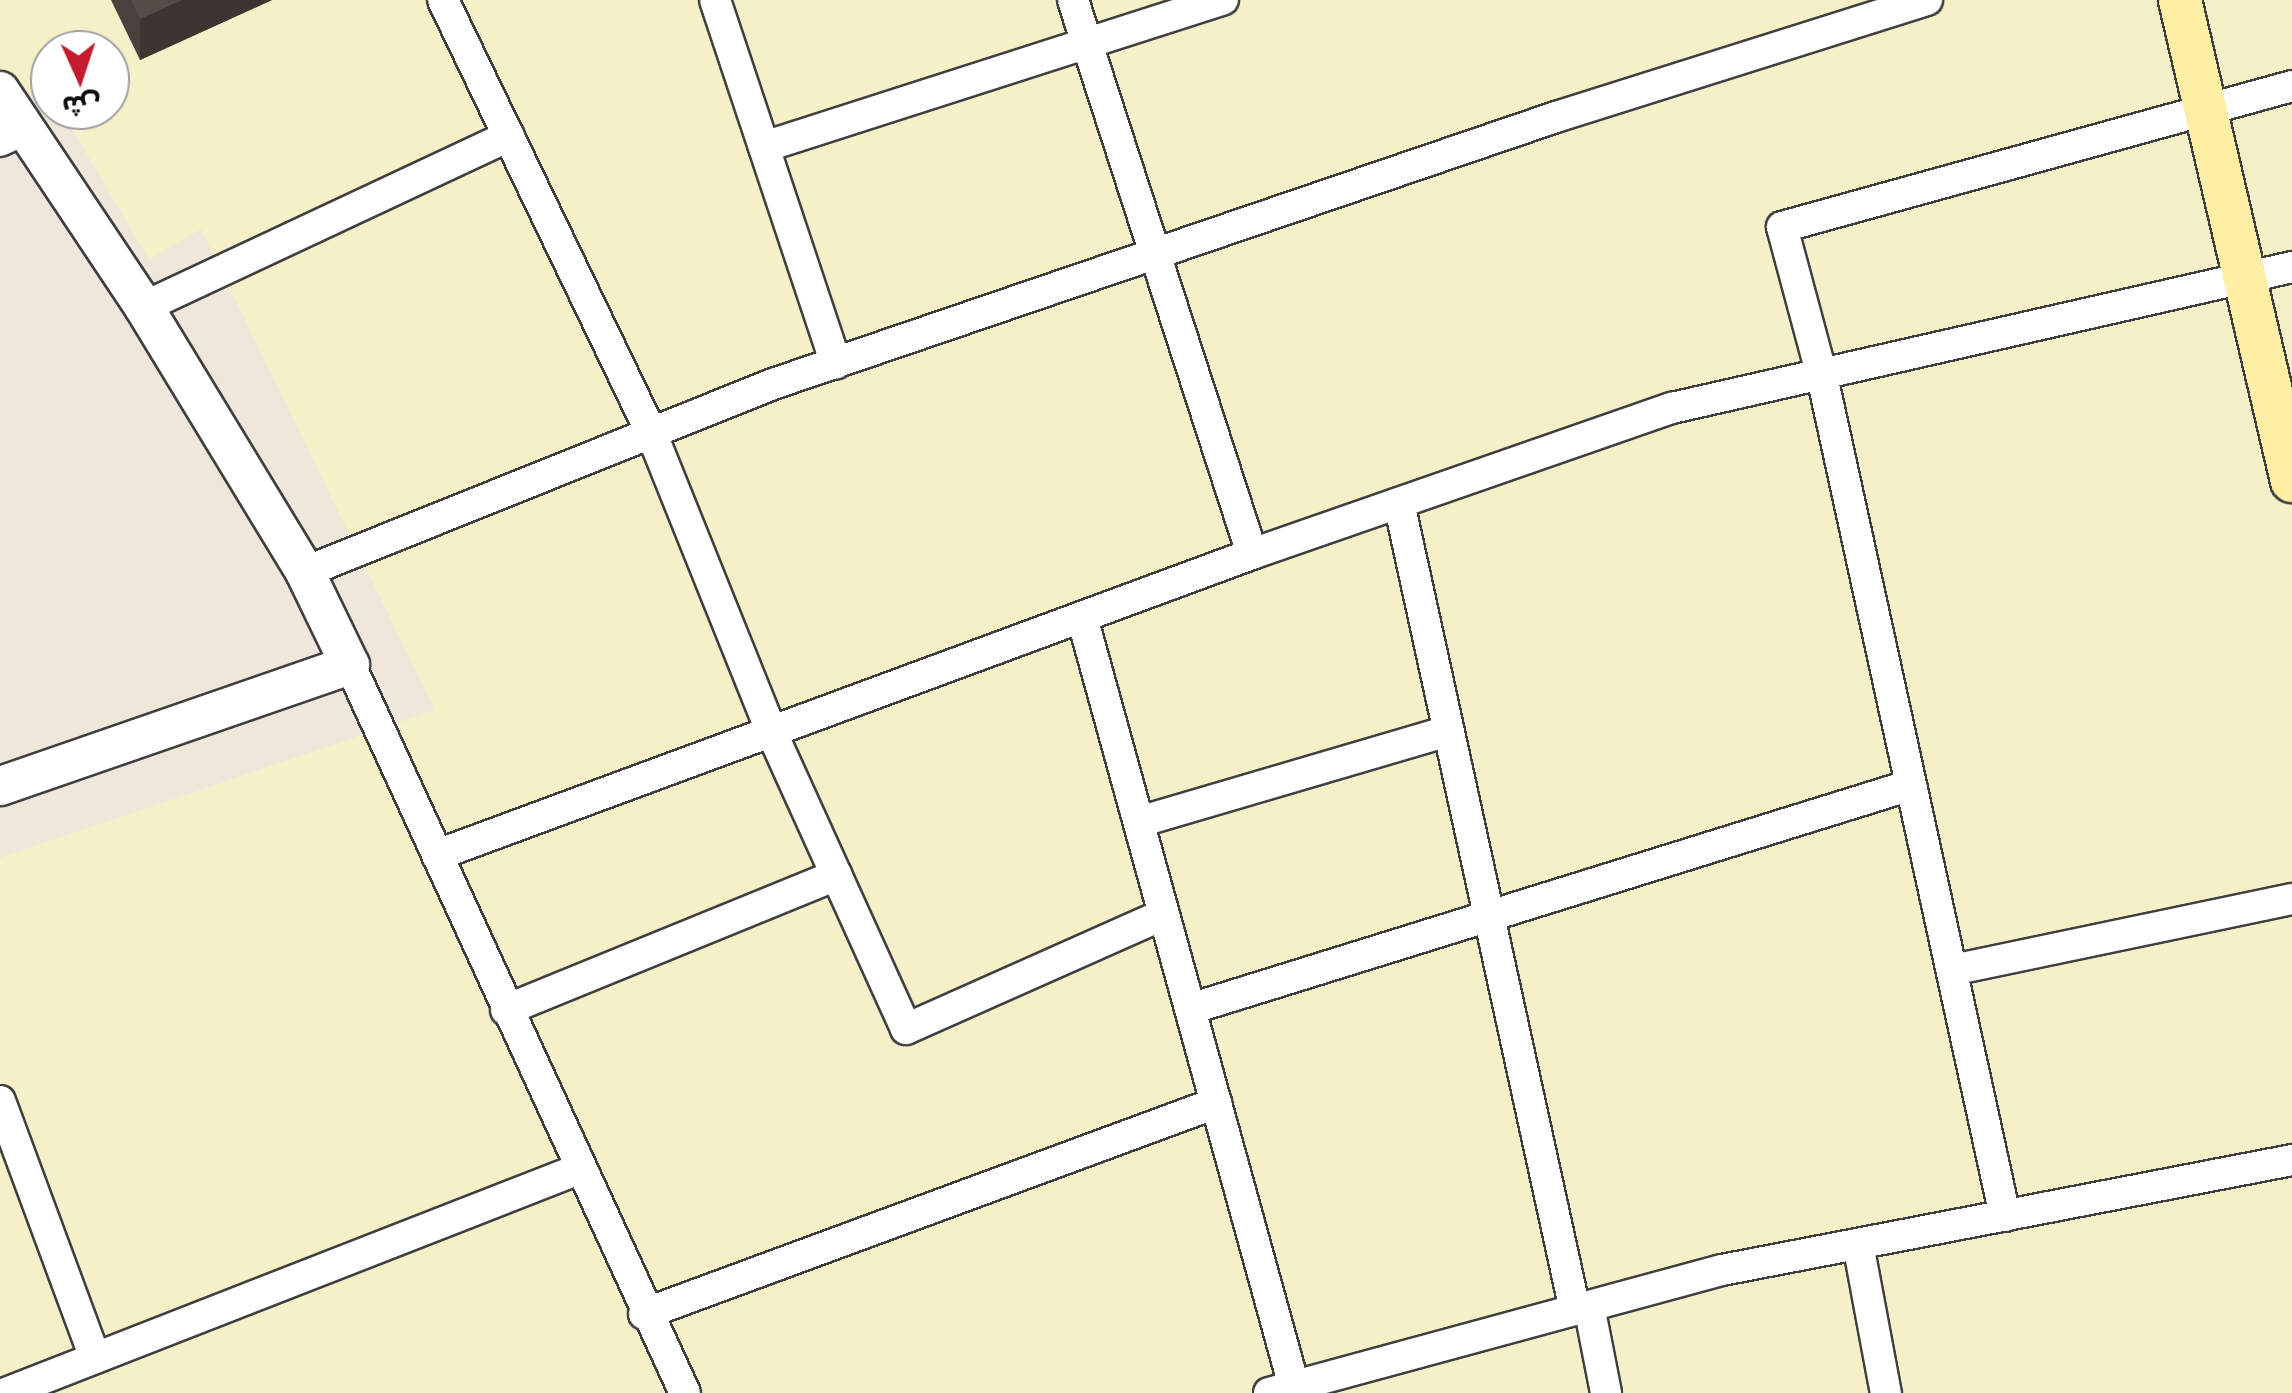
<!DOCTYPE html>
<html>
<head>
<meta charset="utf-8">
<style>
	body { margin:0 }
	#map { position:relative; width:2292px; height:1393px; overflow:hidden; background:#fffaea; font-family:Literata,"Noto Sans Arabic",serif }
	div>[style] { position:absolute }
	.farmland>* { inset:0; background:#f6f0c9 }
	.plaza>* { inset:0; background:#efe8da }
	.roads { filter:drop-shadow(2px 0 #3f3f3f) drop-shadow(-2px 0 #3f3f3f) drop-shadow(0 2px #3f3f3f) drop-shadow(0 -2px #3f3f3f) }
	.minor>* { height:30px; margin:-15px; padding:0 15px; transform-origin:15px; border-radius:15px; background:#fff }
	.tertiary>* { height:38px; margin:-19px; padding:0 19px; transform-origin:19px; border-radius:19px; background:#fff }
	.secondary>* { height:42px; margin:-21px; padding:0 21px; transform-origin:21px; border-radius:21px; background:#ffefa5 }
	.wall>* { inset:0; background:#49413d }
	.shaded-wall>* { inset:0; background:#3c3532 }
	.building>* { inset:0; background:#554c47 }
	span { translate:-50% -50%; white-space:nowrap; text-align:center; line-height:1.15; -webkit-text-stroke:10px #fff; paint-order:stroke }
	.north { position:absolute; left:30px; top:30px; width:100px; height:100px; box-sizing:border-box; background:#fff; border:2px solid #9e9e9e; border-radius:50%; rotate:177deg; font-size:28px; font-weight:700; line-height:40px; text-align:center; color:#0c0c0c }
	.north::after { content:''; display:block; margin:auto; width:35px; height:45px; background:#c31c2f; clip-path:polygon(50% 0,100% 100%,50% 72%,0 100%) }
</style>
</head>
<body>
<div id="map">
	<div class="farmland">
		<div style="clip-path:polygon(evenodd,0 0,2292px 0,2292px 1393px,0 1393px,0 0,50px 50px,110px 50px,110px 110px,50px 110px,50px 50px)"></div>
	</div>
	<div class="plaza">
		<div style="clip-path:polygon(46px 85px,50px 110px,61px 110px,149px 259px,201px 229px,435px 710px,0 858px,0 107px)"></div>
	</div>
	<div class="roads">
		<div class="minor">
			<div style="left:443px;top:0;width:485px;rotate:64.3deg"></div>
			<div style="left:653px;top:437px;width:317px;rotate:68.1deg"></div>
			<div style="left:771px;top:731px;width:327px;rotate:65.6deg"></div>
			<div style="left:906px;top:1029px;width:282px;rotate:-24deg"></div>
			<div style="left:715px;top:0;width:383px;rotate:71.6deg"></div>
			<div style="left:1073px;top:0;width:582px;rotate:72.09deg"></div>
			<div style="left:0;top:141px;width:29px;rotate:-25deg"></div>
			<div style="left:764px;top:147px;width:482px;rotate:-17.8deg"></div>
			<div style="left:144px;top:307px;width:403px;rotate:-25.1deg"></div>
			<div style="left:1399px;top:503px;width:826px;rotate:77.7deg"></div>
			<div style="left:305px;top:572px;width:504px;rotate:-21.89deg"></div>
			<div style="left:773px;top:384px;width:827px;rotate:-18.83deg"></div>
			<div style="left:1556px;top:117px;width:389px;rotate:-17.5deg"></div>
			<div style="left:1082px;top:617px;width:798px;rotate:74.59deg"></div>
			<div style="left:350px;top:665px;width:801px;rotate:65.29deg"></div>
			<div style="left:1139px;top:822px;width:322px;rotate:-16.4deg"></div>
			<div style="left:437px;top:855px;width:869px;rotate:-20.27deg"></div>
			<div style="left:1252px;top:554px;width:445px;rotate:-19.2deg"></div>
			<div style="left:1672px;top:408px;width:636px;rotate:-12.81deg"></div>
			<div style="left:1952px;top:970px;width:347px;rotate:-11.8deg"></div>
			<div style="left:1190px;top:1009px;width:755px;rotate:-17.26deg"></div>
			<div style="left:506px;top:1010px;width:357px;rotate:-22.2deg"></div>
			<div style="left:0;top:1101px;width:274px;rotate:69.7deg"></div>
			<div style="left:2005px;top:1216px;width:860px;rotate:-102.29deg"></div>
			<div style="left:1822px;top:376px;width:154px;rotate:-105deg"></div>
			<div style="left:1782px;top:227px;width:529px;rotate:-15.45deg"></div>
			<div style="left:1858px;top:1244px;width:152px;rotate:79.4deg"></div>
			<div style="left:1589px;top:1306px;width:89px;rotate:78.9deg"></div>
			<div style="left:644px;top:1314px;width:610px;rotate:-20.25deg"></div>
			<div style="left:6px;top:1393px;width:615px;rotate:-21.35deg"></div>
			<div style="left:1269px;top:1393px;width:469px;rotate:-15.2deg"></div>
			<div style="left:1722px;top:1270px;width:581px;rotate:-10.92deg"></div>
		</div>
		<div class="tertiary">
			<div style="left:0;top:91px;width:260px;rotate:56.3deg"></div>
			<div style="left:144px;top:307px;width:310px;rotate:58.7deg"></div>
			<div style="left:305px;top:572px;width:103px;rotate:64.2deg"></div>
			<div style="left:350px;top:665px;width:370px;rotate:160.9deg"></div>
		</div>
		<div class="secondary">
			<div style="left:2180px;top:0;width:494px;rotate:76.9deg"></div>
		</div>
	</div>
	<div class="wall">
		<div style="clip-path:polygon(111px 0,272px 0,140px 60px)"></div>
	</div>
	<div class="shaded-wall">
		<div style="clip-path:polygon(182px 0,272px 0,140px 60px,140px 19px)"></div>
	</div>
	<div class="building">
		<div style="clip-path:polygon(131px 0,182px 0,140px 19px)"></div>
	</div>
	<div class="north">ش</div>
</div>
</body>
</html>
